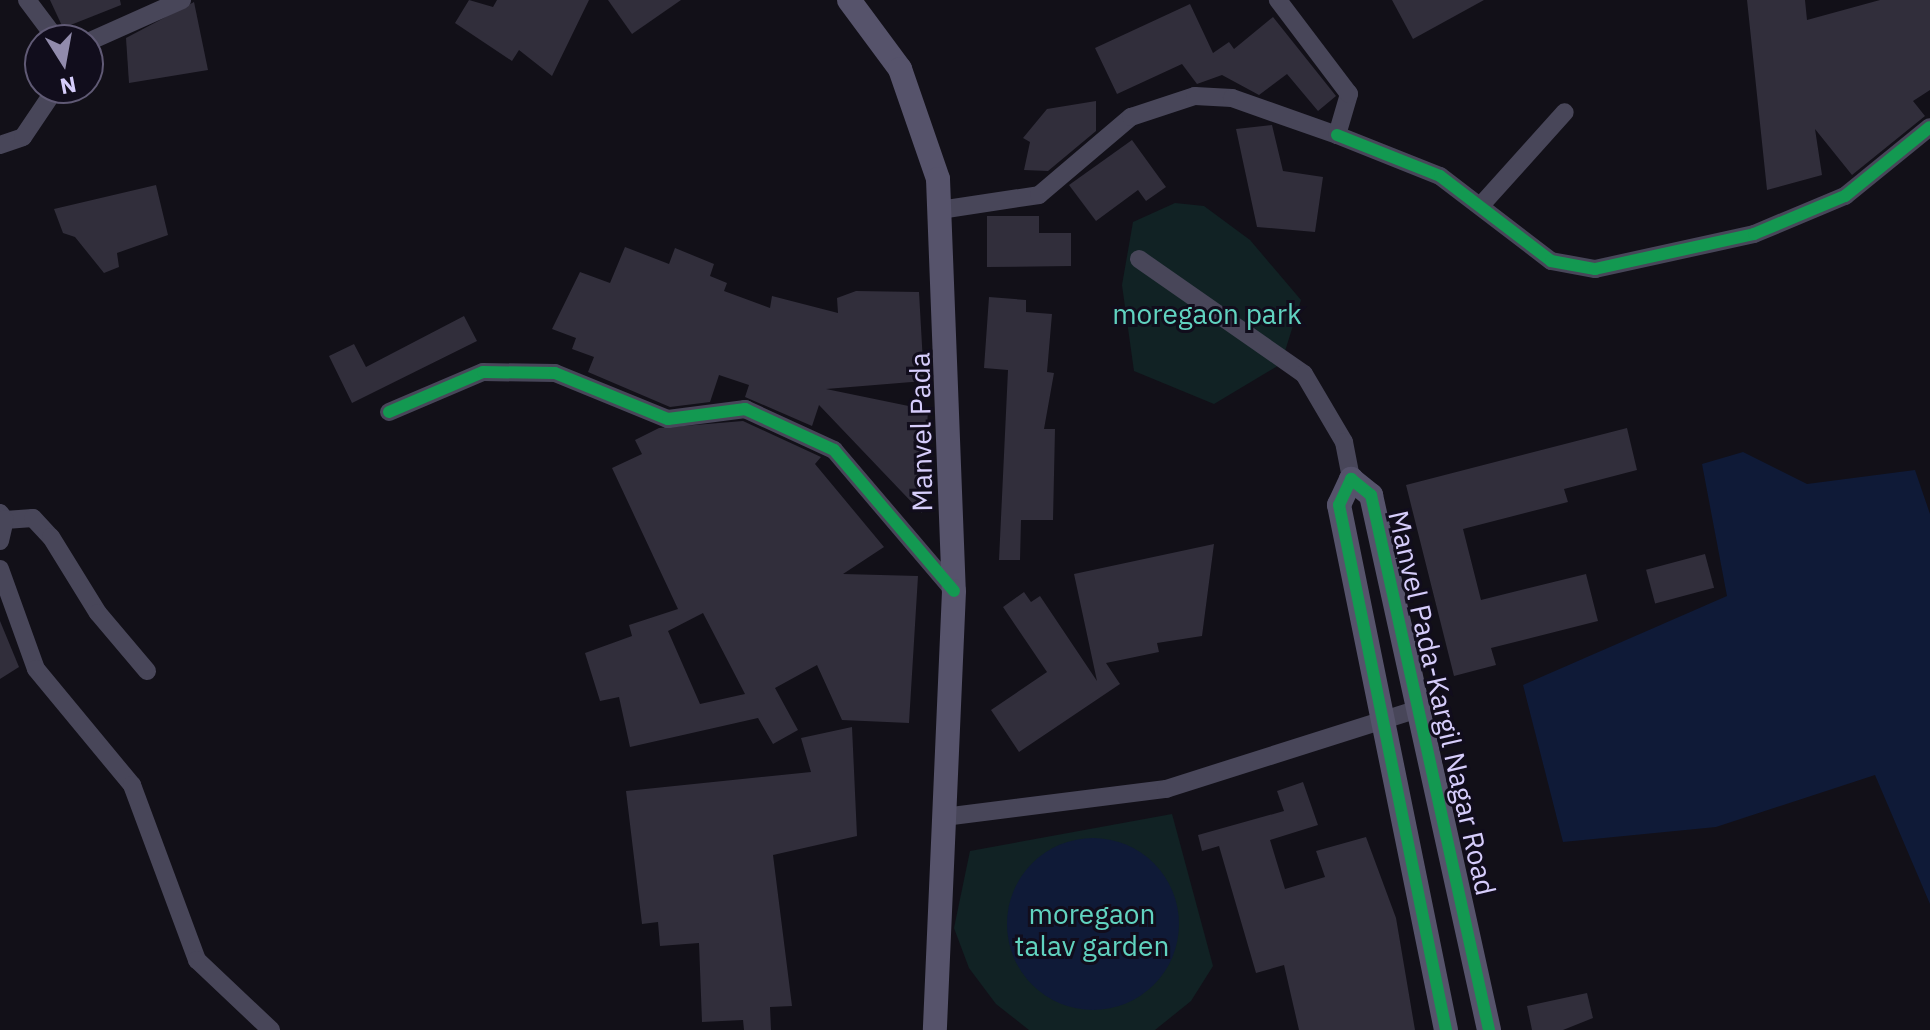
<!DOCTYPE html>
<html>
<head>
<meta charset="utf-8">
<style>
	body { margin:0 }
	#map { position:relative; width:1930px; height:1030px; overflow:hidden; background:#121018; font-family:"IBM Plex Sans",sans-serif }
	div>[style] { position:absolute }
	.green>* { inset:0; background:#112224 }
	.water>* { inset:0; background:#0f1a37 }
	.round { border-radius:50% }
	.building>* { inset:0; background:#312e3b; transform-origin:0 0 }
	.street>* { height:18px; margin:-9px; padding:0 9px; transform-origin:9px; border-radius:9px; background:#484659 }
	.secondary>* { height:24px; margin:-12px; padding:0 12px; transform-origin:12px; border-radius:12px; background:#56536b }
	.cycleway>* { height:12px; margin:-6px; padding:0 6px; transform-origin:6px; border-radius:6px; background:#139951 }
	span { translate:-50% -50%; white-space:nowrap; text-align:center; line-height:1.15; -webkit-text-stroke:6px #110d1c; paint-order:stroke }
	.park-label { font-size:28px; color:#61d3c0 }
	.street-label { font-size:28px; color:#d6cdfb }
	.north { position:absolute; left:24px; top:24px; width:80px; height:80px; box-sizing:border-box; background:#110d1c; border:2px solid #605a75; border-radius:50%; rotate:169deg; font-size:22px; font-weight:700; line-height:32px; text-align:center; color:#d6cdfb }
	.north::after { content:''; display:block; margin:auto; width:28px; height:36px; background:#918bac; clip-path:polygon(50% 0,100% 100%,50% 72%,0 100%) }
</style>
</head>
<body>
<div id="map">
	<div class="green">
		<div style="clip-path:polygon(1175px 203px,1204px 206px,1250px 240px,1301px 300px,1281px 364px,1214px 404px,1134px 371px,1122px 285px,1133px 222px)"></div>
		<div style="clip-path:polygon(1172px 814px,1213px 966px,1191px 1001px,1155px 1030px,1029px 1030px,996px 1004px,969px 968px,954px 928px,970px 851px)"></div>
	</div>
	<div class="water">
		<div style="clip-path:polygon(1743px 452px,1807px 484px,1915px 470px,1930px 514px,1930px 904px,1875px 775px,1716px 827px,1563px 842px,1523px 685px,1727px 596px,1702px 464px)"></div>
		<div class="round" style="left:1007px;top:838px;width:172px;height:172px"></div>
	</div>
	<div class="building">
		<div style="clip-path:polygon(50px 0,120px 0,121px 5px,63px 28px)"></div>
		<div style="clip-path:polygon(469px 0,493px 7px,497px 0,589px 0,552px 76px,519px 50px,512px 61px,455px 23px)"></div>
		<div style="clip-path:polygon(608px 0,681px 0,632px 34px)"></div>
		<div style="clip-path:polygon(1392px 0,1484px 0,1413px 39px)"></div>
		<div style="clip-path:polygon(1747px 0,1805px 0,1807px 20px,1880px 0,1930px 0,1930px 90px,1913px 101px,1925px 116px,1852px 175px,1815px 129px,1822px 175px,1767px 190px)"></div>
		<div style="clip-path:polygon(194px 2px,208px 70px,129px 83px,126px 38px)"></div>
		<div style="clip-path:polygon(1190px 4px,1213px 53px,1229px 42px,1234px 49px,1273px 17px,1336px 96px,1318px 111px,1287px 74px,1259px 95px,1222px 75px,1197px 84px,1182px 64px,1117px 94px,1095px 48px)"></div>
		<div style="clip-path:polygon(1096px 101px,1096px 131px,1048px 171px,1024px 170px,1030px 142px,1023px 138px,1047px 109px)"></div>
		<div style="clip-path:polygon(1272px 125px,1283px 171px,1323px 177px,1315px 232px,1257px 227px,1236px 129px)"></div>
		<div style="clip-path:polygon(1132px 140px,1166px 187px,1146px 201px,1138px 190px,1096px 221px,1069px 185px)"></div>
		<div style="clip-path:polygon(156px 185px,168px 235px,117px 253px,119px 267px,104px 273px,75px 237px,63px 233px,54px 209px)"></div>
		<div style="clip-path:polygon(987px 216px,1039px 216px,1039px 233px,1071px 233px,1071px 266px,987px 267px)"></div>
		<div style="clip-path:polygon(625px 247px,669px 264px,675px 248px,714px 264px,710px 276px,727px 283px,724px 291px,770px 308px,772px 296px,838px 313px,837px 298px,856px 291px,919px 292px,924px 381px,826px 389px,928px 410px,922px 513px,819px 405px,812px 426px,745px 397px,749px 385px,719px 375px,710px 402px,670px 407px,588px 372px,594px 357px,572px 349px,576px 338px,552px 329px,580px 272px,610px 283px)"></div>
		<div style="clip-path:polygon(989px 297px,1026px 300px,1026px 312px,1052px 314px,1047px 372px,1054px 373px,1044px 429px,1055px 429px,1053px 520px,1021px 520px,1020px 560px,999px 560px,1008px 370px,984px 368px)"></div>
		<div style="clip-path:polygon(464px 316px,477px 341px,352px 403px,329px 356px,354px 344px,366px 367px)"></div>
		<div style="clip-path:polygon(evenodd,743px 421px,821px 457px,815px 464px,884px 547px,843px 574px,918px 576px,909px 723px,842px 720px,817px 665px,775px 688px,798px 730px,773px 744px,758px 718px,630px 747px,619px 697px,600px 701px,585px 653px,632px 636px,629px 625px,678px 609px,612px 468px,642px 454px,635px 440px,659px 428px,743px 421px,703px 613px,745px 694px,700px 704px,668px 631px,703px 613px)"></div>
		<div style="clip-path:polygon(1627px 428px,1637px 470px,1564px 489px,1568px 502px,1463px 529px,1481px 600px,1586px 574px,1598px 621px,1491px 648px,1496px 665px,1454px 676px,1406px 485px)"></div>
		<div style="clip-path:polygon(1214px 544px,1202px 636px,1157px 643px,1159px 652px,1106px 663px,1120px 684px,1019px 752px,991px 710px,1047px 672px,1003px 607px,1024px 592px,1031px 602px,1040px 596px,1097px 681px,1074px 574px)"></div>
		<div style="left:1705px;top:554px;width:35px;height:61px;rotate:75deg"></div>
		<div style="clip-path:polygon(0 621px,19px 667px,0 679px)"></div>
		<div style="clip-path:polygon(852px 727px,857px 836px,773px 855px,792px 1006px,770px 1007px,771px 1030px,744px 1030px,743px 1020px,702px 1022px,699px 943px,660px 946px,658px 922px,642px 924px,626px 791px,811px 772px,801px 738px)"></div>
		<div style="clip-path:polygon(1303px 782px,1318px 825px,1270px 840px,1285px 889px,1325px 877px,1316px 851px,1366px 837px,1396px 918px,1415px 1030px,1299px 1030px,1284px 965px,1256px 973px,1219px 846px,1202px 851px,1198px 835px,1284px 811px,1277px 791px)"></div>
		<div style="clip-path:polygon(1587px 993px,1593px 1018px,1563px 1030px,1532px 1030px,1527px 1006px)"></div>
	</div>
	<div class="street">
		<div style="left:27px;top:0;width:50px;rotate:53.1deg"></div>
		<div style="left:88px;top:42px;width:103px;rotate:-24.1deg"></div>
		<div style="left:1337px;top:135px;width:111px;rotate:21.7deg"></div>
		<div style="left:1440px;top:176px;width:140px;rotate:37.4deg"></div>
		<div style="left:1551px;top:261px;width:45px;rotate:10.3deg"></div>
		<div style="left:1595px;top:269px;width:163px;rotate:-12.4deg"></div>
		<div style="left:1754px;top:234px;width:99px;rotate:-22.7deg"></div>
		<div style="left:1845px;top:196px;width:109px;rotate:-39.1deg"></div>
		<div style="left:0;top:145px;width:24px;rotate:-19deg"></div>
		<div style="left:23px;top:137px;width:59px;rotate:-56deg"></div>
		<div style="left:1483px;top:203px;width:122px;rotate:-48deg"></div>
		<div style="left:940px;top:210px;width:100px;rotate:-8.6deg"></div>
		<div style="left:1039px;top:195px;width:121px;rotate:-40.3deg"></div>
		<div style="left:1131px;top:117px;width:67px;rotate:-18.2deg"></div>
		<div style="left:1195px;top:96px;width:37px;rotate:3deg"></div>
		<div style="left:1232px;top:98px;width:111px;rotate:19.4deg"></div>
		<div style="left:1337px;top:135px;width:43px;rotate:-73.7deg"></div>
		<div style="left:1349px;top:94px;width:118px;rotate:-127.1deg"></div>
		<div style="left:1139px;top:259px;width:201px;rotate:34.9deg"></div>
		<div style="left:1304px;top:374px;width:79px;rotate:59.5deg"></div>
		<div style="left:1344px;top:442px;width:38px;rotate:79deg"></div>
		<div style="left:389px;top:412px;width:102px;rotate:-23.1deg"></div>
		<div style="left:483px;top:372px;width:72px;rotate:0.8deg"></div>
		<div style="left:555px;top:373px;width:122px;rotate:22.2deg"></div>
		<div style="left:668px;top:419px;width:78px;rotate:-7.4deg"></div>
		<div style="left:745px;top:409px;width:98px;rotate:24.7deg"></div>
		<div style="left:834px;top:450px;width:185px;rotate:49.6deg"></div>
		<div style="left:0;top:513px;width:9px;rotate:54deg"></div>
		<div style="left:5px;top:520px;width:28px;rotate:-4deg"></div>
		<div style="left:33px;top:518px;width:26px;rotate:47deg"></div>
		<div style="left:51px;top:537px;width:89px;rotate:58.3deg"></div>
		<div style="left:98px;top:613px;width:76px;rotate:49.8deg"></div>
		<div style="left:0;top:541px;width:22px;rotate:-77deg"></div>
		<div style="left:0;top:569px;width:106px;rotate:70.2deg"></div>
		<div style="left:36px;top:669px;width:151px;rotate:50.4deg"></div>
		<div style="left:132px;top:785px;width:187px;rotate:69.6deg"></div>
		<div style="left:197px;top:960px;width:102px;rotate:43.4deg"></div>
		<div style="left:944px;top:817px;width:224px;rotate:-7.2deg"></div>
		<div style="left:1166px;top:789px;width:268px;rotate:-17.6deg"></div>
	</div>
	<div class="secondary">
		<div style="left:849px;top:0;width:86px;rotate:53.5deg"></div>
		<div style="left:900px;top:69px;width:116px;rotate:70.9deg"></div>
		<div style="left:938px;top:179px;width:412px;rotate:87.8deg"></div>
		<div style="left:954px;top:591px;width:439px;rotate:92.5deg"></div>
		<div style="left:1446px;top:1030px;width:536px;rotate:-101.52deg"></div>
		<div style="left:1339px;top:505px;width:29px;rotate:-65deg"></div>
		<div style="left:1351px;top:479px;width:26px;rotate:39deg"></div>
		<div style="left:1371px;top:495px;width:548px;rotate:77.56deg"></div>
	</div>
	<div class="cycleway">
		<div style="left:1337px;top:135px;width:111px;rotate:21.7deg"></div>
		<div style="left:1440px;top:176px;width:140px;rotate:37.4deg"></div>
		<div style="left:1551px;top:261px;width:45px;rotate:10.3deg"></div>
		<div style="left:1595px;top:269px;width:163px;rotate:-12.4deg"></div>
		<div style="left:1754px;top:234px;width:99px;rotate:-22.7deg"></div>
		<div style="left:1845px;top:196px;width:109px;rotate:-39.1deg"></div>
		<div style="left:389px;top:412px;width:102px;rotate:-23.1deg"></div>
		<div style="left:483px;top:372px;width:72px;rotate:0.8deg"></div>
		<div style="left:555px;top:373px;width:122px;rotate:22.2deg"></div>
		<div style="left:668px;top:419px;width:78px;rotate:-7.4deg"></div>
		<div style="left:745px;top:409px;width:98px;rotate:24.7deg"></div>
		<div style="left:834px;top:450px;width:185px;rotate:49.6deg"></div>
		<div style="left:1446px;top:1030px;width:536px;rotate:-101.52deg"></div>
		<div style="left:1339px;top:505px;width:29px;rotate:-65deg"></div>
		<div style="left:1351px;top:479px;width:26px;rotate:39deg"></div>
		<div style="left:1371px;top:495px;width:548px;rotate:77.56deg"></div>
	</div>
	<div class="park-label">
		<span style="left:1207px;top:314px">moregaon park</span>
		<span style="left:1092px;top:930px">moregaon<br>talav garden</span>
	</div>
	<div class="street-label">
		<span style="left:921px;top:432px;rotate:-91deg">Manvel Pada</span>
		<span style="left:1442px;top:703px;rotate:77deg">Manvel Pada-Kargil Nagar Road</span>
	</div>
	<div class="north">N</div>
</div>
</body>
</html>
